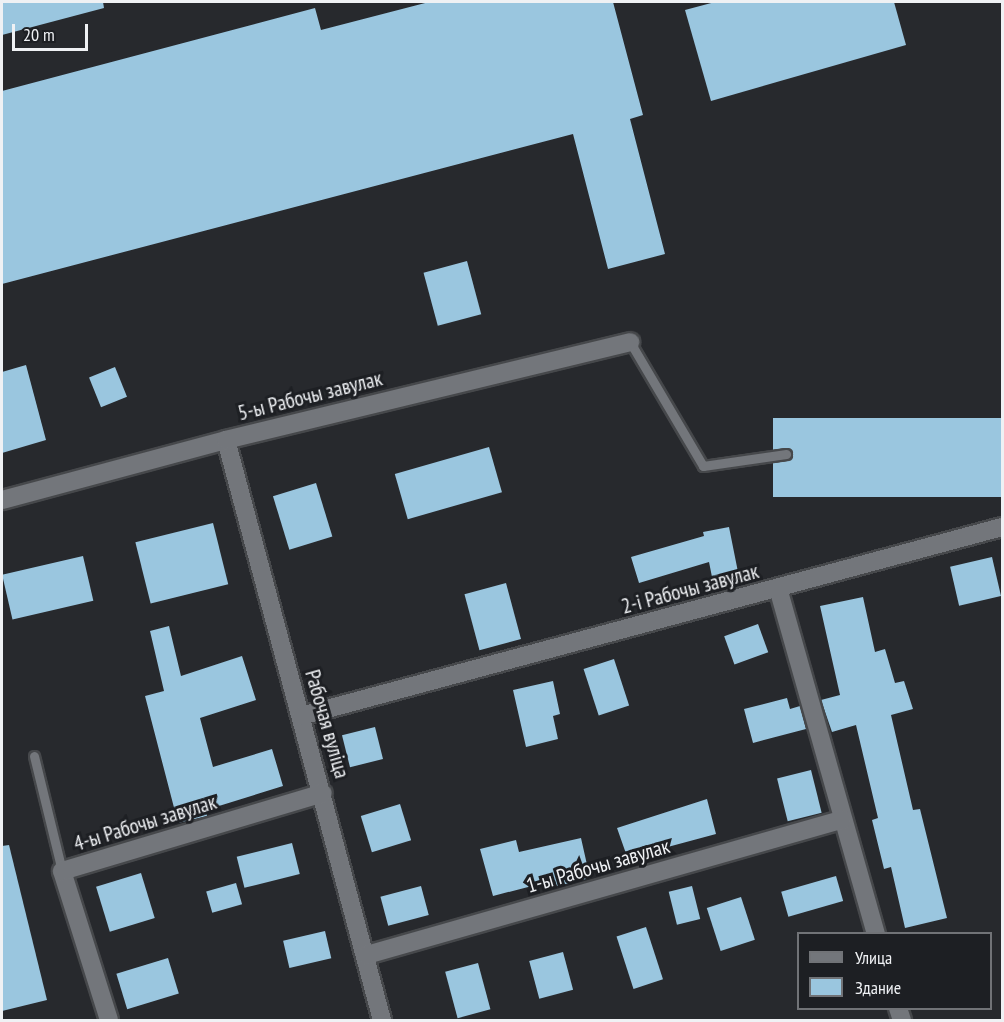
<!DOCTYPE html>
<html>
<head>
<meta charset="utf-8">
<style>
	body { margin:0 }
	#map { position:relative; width:1004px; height:1022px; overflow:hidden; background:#27292d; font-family:"PT Sans Narrow",sans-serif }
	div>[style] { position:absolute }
	.building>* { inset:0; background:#9ac6df; transform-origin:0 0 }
	.roads { filter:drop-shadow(2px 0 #46484b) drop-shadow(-2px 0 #46484b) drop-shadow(0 2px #46484b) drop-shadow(0 -2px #46484b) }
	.lane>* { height:9px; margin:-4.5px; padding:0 4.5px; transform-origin:4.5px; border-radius:4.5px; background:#73767b }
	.street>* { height:18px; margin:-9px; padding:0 9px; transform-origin:9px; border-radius:9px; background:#73767b }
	span { translate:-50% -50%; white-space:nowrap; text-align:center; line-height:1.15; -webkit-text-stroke:6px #1d1f23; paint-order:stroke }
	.street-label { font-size:21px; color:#eff1f4 }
	.frame { position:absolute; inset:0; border:3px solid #eff1f4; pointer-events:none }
	.legend { position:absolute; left:797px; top:932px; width:195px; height:78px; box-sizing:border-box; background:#1d1f23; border:2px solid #717377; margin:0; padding:8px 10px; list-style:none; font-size:18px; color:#eff1f4 }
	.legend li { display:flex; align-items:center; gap:12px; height:30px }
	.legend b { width:30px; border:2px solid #717377 }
	.scale { position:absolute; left:12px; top:24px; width:76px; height:27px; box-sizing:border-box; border:3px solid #eff1f4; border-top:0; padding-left:8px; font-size:18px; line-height:21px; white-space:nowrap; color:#eff1f4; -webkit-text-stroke:4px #1d1f23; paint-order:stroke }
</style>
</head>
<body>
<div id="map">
	<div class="building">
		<div style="clip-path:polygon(2px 2px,103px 2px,104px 8px,2px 35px)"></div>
		<div style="clip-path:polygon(429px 2px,613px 2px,643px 115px,630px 119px,665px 254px,608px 269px,573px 134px,2px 284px,2px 91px,315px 8px,321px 30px)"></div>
		<div style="clip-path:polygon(715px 2px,894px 2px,906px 45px,711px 101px,685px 10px)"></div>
		<div style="left:467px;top:261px;width:55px;height:45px;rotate:75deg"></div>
		<div style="clip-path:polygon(26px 365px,46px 440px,2px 453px,2px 372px)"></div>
		<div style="left:115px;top:367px;width:32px;height:28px;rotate:68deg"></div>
		<div style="left:1002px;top:418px;width:79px;height:229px;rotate:90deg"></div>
		<div style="left:489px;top:447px;width:47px;height:98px;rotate:74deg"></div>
		<div style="left:316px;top:483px;width:56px;height:45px;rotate:73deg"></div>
		<div style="left:213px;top:523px;width:63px;height:80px;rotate:76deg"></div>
		<div style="clip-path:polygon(729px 527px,739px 577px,713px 582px,709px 562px,639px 583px,631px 557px,704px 536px,703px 532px)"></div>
		<div style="left:83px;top:556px;width:46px;height:83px;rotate:77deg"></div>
		<div style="left:992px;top:557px;width:40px;height:43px;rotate:77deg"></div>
		<div style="left:506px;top:583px;width:58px;height:43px;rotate:75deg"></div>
		<div style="clip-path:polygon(863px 597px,875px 652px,885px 649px,895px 683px,904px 681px,913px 709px,891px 715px,913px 810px,920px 809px,947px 918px,905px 928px,891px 867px,884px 869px,872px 820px,878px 818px,856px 725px,832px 732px,821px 700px,840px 695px,820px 606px)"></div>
		<div style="left:758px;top:624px;width:30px;height:36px;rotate:70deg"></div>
		<div style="clip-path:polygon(169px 626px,181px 676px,242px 656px,256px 700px,200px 718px,213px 767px,272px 749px,283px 786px,206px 810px,207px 816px,178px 823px,145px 696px,164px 691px,150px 631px)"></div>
		<div style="left:614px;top:659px;width:49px;height:32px;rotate:72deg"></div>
		<div style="clip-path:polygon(553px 681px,560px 714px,553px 716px,558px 739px,526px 747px,513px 690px)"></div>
		<div style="clip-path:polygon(787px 698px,790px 709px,800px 706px,806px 729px,753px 743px,744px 709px)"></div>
		<div style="left:375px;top:727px;width:33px;height:34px;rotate:76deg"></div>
		<div style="left:811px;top:770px;width:44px;height:35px;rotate:76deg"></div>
		<div style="clip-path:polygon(707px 799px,716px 834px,664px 848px,665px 852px,630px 865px,617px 828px)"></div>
		<div style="left:400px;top:804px;width:38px;height:41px;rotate:73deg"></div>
		<div style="clip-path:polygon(581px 838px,590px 878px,557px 886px,555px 880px,493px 896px,480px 849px,516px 840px,519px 852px)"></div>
		<div style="left:292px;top:843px;width:32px;height:57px;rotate:76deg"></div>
		<div style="clip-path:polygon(9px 845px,47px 1000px,2px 1011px,2px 846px)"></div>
		<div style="left:141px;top:873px;width:47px;height:47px;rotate:73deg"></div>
		<div style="left:836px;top:876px;width:26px;height:57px;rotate:74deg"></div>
		<div style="left:236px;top:883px;width:22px;height:31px;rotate:74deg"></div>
		<div style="left:421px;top:886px;width:30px;height:42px;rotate:75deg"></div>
		<div style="left:692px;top:886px;width:34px;height:24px;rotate:76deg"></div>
		<div style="left:741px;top:897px;width:45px;height:36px;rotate:72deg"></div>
		<div style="left:646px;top:927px;width:55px;height:31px;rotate:72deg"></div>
		<div style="left:325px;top:931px;width:28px;height:43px;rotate:77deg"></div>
		<div style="left:563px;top:952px;width:39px;height:35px;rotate:75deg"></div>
		<div style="left:168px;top:958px;width:37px;height:54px;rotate:73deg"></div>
		<div style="left:478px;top:963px;width:48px;height:34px;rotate:75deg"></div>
	</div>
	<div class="roads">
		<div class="lane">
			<div style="left:630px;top:342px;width:144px;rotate:59.5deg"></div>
			<div style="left:703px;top:466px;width:84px;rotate:-8.2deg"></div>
			<div style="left:34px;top:756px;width:118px;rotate:76.3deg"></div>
		</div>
		<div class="street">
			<div style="left:226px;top:440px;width:601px;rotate:74.95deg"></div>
			<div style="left:2px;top:500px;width:232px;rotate:-15deg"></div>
			<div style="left:226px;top:440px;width:416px;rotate:-13.6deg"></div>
			<div style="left:778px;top:588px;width:360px;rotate:74.2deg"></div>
			<div style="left:301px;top:716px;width:726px;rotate:-15.09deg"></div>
			<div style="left:367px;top:955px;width:494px;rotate:-15.9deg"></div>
			<div style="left:898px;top:1008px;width:13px;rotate:72deg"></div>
			<div style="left:109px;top:1020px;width:156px;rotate:-107.5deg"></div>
			<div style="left:62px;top:871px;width:272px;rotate:-16.6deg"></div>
		</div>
	</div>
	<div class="street-label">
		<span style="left:310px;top:396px;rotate:-14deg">5-ы Рабочы завулак</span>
		<span style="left:690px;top:589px;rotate:-15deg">2-і Рабочы завулак</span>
		<span style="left:327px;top:724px;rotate:74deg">Рабочая вуліца</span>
		<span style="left:145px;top:823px;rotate:-17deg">4-ы Рабочы завулак</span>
		<span style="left:598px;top:866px;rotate:-16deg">1-ы Рабочы завулак</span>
	</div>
	<div class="frame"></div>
	<ul class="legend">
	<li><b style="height:8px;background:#73767b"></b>Улица</li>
	<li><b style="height:16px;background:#9ac6df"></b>Здание</li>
	</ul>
	<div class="scale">20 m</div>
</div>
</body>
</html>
